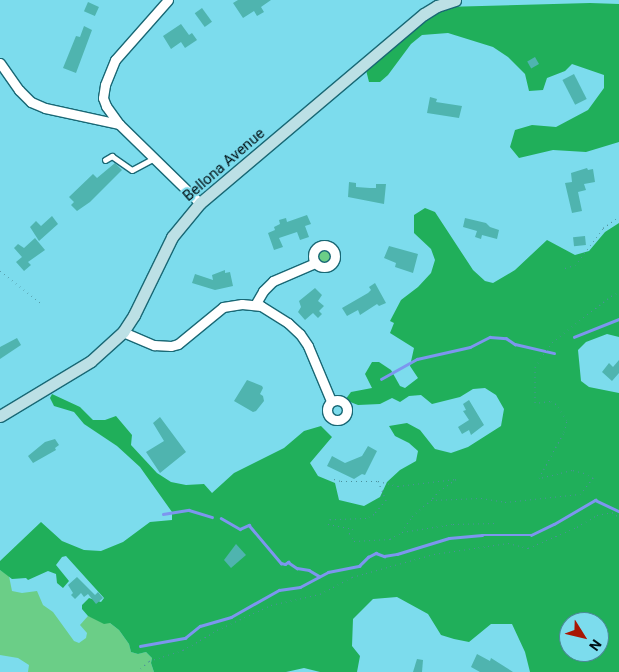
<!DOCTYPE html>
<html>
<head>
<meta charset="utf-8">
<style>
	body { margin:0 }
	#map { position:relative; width:619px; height:672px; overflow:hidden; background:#7cdced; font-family:Roboto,sans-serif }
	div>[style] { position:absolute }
	.green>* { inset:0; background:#6bce87 }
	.round { border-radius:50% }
	.forest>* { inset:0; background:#20af5a }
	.stream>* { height:2.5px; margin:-1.25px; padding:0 1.25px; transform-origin:1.25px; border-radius:1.25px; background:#7d96ef }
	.building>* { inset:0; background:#4fb4af; transform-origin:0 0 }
	.path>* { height:1px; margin-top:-0.5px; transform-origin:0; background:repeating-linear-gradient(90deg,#4d8f9b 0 1px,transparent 0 5px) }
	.roads { filter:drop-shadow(1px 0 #196875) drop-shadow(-1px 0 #196875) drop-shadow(0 1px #196875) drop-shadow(0 -1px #196875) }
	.service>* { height:4.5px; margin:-2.25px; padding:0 2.25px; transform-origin:2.25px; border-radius:2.25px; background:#fff }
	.minor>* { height:9px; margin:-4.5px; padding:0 4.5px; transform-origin:4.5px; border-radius:4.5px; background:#fff }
	.minor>.ring { margin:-4.5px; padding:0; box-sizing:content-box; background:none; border:9px solid #fff; border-radius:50% }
	.secondary>* { height:11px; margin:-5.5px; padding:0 5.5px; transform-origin:5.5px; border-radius:5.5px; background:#bce0e5 }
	span { translate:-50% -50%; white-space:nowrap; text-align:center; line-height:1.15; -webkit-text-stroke:4.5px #7cdced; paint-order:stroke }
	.street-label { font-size:15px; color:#001014 }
	.north { position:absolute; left:559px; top:612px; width:50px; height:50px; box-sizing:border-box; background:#7cdced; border:1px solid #4a8a96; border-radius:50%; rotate:126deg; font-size:14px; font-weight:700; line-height:20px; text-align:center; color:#001014 }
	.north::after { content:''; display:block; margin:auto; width:18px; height:22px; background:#a81703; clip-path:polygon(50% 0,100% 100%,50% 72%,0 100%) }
</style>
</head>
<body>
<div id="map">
	<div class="green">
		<div class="round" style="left:318.5px;top:250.5px;width:11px;height:11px"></div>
		<div style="clip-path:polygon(0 570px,9px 576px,12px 591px,22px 593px,37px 591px,43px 605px,53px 612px,74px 641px,79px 643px,86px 638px,87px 633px,80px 625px,88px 616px,110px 623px,119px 630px,129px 644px,131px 652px,138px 654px,146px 652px,152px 658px,151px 663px,154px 672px,28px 672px,29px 665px,18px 658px,0 655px)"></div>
	</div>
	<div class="forest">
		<div style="clip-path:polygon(590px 3px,619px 4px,619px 142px,586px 152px,553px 150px,519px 158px,510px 147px,515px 130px,532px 125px,556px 127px,588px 110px,604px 88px,604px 75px,572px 64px,565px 71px,547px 78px,543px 90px,529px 91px,525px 74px,508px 57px,493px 47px,448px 33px,422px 35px,411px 44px,388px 75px,380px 82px,369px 82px,366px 70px,417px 24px,444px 7px)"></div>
		<div style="clip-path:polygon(evenodd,425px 208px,435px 212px,473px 270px,485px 281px,493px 283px,515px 270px,547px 240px,575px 255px,589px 251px,605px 232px,619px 223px,619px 337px,607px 334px,586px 342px,578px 350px,581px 381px,589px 387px,619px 393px,619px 672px,530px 672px,525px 652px,512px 624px,491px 624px,469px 642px,454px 639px,441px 635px,428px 614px,397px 597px,373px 599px,353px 619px,352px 646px,360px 656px,357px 672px,320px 672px,304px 668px,286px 672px,154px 672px,151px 663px,152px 658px,146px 652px,138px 654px,131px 652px,129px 644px,119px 630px,110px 623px,104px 624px,88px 616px,82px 609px,82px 605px,89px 598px,101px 602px,104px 598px,66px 556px,62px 557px,56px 565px,69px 581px,63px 588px,57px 583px,56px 574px,48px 571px,28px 580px,26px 578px,12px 579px,0 570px,0 561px,41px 522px,62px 541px,84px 550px,101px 551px,123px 542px,150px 522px,172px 520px,172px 512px,140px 467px,117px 446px,84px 424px,74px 412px,54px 406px,50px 398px,52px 394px,80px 407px,93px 420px,105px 420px,116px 416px,132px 435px,131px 445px,157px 473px,171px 482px,186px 485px,204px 484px,212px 493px,234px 473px,284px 448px,304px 431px,321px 426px,332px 437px,310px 463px,318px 476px,335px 483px,339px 500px,364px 506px,380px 497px,387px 482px,400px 470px,416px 461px,418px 451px,409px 443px,395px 436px,389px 426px,407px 423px,420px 430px,435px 449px,451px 453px,468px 447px,501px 426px,504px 409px,496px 395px,485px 388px,473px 389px,460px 397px,432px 404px,421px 395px,409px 396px,400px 402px,392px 398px,380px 404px,358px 405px,345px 400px,351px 392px,372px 388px,365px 374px,372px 362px,379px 362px,391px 370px,400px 386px,405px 388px,418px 378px,410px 366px,414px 348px,390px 333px,394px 323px,390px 321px,401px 300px,418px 287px,431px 273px,435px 260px,431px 249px,414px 233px,414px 215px,425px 208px,569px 622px,599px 622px,599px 652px,569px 652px,569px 622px)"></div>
	</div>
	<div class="stream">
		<div style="left:574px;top:337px;width:48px;rotate:-21.8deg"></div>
		<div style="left:381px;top:379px;width:41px;rotate:-29.1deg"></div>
		<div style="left:417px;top:359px;width:54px;rotate:-12.8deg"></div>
		<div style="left:470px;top:347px;width:22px;rotate:-27deg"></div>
		<div style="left:490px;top:337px;width:16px;rotate:4deg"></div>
		<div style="left:506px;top:338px;width:11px;rotate:34deg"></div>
		<div style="left:515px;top:344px;width:40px;rotate:13deg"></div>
		<div style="left:163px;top:514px;width:26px;rotate:-9deg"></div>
		<div style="left:189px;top:510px;width:24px;rotate:17deg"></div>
		<div style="left:221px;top:518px;width:22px;rotate:30deg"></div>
		<div style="left:240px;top:529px;width:10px;rotate:-24deg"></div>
		<div style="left:249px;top:525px;width:50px;rotate:49.9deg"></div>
		<div style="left:281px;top:563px;width:4px;rotate:14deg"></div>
		<div style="left:285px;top:564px;width:4px;rotate:-34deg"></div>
		<div style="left:288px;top:562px;width:11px;rotate:34deg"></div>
		<div style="left:297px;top:568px;width:12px;rotate:9deg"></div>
		<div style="left:309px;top:570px;width:12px;rotate:31deg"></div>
		<div style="left:140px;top:646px;width:46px;rotate:-10.1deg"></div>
		<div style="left:185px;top:638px;width:19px;rotate:-39deg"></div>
		<div style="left:200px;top:626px;width:32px;rotate:-16deg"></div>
		<div style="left:231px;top:617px;width:55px;rotate:-29.4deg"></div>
		<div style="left:279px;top:590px;width:21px;rotate:-8deg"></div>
		<div style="left:300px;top:587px;width:32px;rotate:-28deg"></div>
		<div style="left:328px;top:572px;width:32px;rotate:-11deg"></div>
		<div style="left:359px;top:566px;width:13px;rotate:-45deg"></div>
		<div style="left:368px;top:557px;width:9px;rotate:-27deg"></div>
		<div style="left:376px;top:553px;width:9px;rotate:21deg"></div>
		<div style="left:384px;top:556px;width:13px;rotate:-9deg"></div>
		<div style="left:397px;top:554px;width:54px;rotate:-17.1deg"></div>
		<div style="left:449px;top:538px;width:33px;rotate:-5deg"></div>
		<div style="left:482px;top:535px;width:49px"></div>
		<div style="left:531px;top:535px;width:25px;rotate:-26deg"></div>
		<div style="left:554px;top:524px;width:48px;rotate:-30.3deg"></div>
		<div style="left:595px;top:500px;width:26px;rotate:25deg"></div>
	</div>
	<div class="building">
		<div style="clip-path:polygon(238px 0,271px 0,261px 7px,264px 12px,257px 16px,254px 11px,243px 18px,233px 3px)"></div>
		<div style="left:88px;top:2px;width:12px;height:10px;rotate:24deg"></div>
		<div style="left:202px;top:8px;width:17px;height:9px;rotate:54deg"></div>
		<div style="clip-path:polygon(181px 24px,189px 35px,192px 33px,197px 40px,185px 48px,181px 42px,171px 49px,163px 36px)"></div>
		<div style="clip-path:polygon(84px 26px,92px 30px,76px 73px,63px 68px,76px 36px,80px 37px)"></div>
		<div style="left:535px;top:57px;width:8px;height:9px;rotate:60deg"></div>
		<div style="left:574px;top:74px;width:28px;height:13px;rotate:63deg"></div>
		<div style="clip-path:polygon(430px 97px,437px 99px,436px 102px,462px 106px,459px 118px,427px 113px)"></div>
		<div style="clip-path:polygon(115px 163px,122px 170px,90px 202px,77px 211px,71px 205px,74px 202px,69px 197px,93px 174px,97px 178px)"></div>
		<div style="clip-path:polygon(587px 168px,588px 170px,593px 169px,595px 182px,584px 184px,586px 190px,578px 192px,582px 211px,572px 213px,565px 183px,572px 182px,571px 173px)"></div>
		<div style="clip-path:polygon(349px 182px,356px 183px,356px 187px,370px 188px,376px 188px,376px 184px,386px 184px,384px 204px,348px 197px)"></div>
		<div style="clip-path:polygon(307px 215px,311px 224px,305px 226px,309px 237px,300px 240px,297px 232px,279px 238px,283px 247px,274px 250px,268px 233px,275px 230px,274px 227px,280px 224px,279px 220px,286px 218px,287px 222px)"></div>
		<div style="clip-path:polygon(52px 216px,58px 224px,39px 241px,30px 227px,36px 221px,41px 226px)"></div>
		<div style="clip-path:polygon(465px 218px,486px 223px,490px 227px,499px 230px,497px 239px,482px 235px,481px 239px,475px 237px,477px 231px,463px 227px)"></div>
		<div style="left:585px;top:236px;width:9px;height:12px;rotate:84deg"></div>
		<div style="clip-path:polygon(35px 238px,45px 250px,28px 262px,31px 265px,24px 271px,16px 262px,22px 257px,14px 248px,18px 244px,24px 248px)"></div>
		<div style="clip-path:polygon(389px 246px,418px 254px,413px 273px,395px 267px,396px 263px,384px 258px)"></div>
		<div style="clip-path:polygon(225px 270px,225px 273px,230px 272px,233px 286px,215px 290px,192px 283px,195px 274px,213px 280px,212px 275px)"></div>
		<div style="clip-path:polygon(375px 283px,386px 303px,379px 306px,377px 304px,360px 315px,358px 310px,347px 316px,342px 308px,368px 293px,371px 290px,369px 287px)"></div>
		<div style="clip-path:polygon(315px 288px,322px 295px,318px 301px,324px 306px,319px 311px,322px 314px,318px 318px,313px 313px,305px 320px,298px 312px,301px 307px,299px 301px)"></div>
		<div style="clip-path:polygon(17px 338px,21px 345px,0 359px,0 347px)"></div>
		<div style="clip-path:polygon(619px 360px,619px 373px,612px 381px,602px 372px,609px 363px,613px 367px)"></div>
		<div style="clip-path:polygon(247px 380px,262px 386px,263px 388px,260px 394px,263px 396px,264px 401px,256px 411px,253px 412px,234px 401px)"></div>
		<div style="clip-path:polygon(469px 400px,484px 425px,471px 435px,469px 430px,462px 434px,458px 427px,469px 420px,463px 411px,466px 410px,463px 404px)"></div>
		<div style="clip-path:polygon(160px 417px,186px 452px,160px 473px,146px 452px,164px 441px,153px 423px)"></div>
		<div style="clip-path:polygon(55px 439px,59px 445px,55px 448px,56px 450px,33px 463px,28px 456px,45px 442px)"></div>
		<div style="clip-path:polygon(368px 446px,377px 451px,365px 475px,362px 474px,354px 479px,327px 466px,332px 456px,345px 463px,362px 456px)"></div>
		<div style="clip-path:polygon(236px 544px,246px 555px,231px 568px,224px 560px)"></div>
		<div style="clip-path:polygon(77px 577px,95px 595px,98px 592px,103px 598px,96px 604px,88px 594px,84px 597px,81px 593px,75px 599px,71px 595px,73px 593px,68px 585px)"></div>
		<div style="clip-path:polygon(477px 654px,490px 661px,491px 658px,513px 672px,480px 672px,471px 667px)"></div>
		<div style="clip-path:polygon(417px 659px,423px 660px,422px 672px,413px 672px)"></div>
	</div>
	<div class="path">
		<div style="left:565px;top:268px;width:10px;rotate:-17deg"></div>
		<div style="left:575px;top:265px;width:46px;rotate:-52.9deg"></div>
		<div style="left:603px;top:228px;width:19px;rotate:-35deg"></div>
		<div style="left:0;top:271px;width:51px;rotate:37.8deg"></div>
		<div style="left:334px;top:479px;width:7px;rotate:16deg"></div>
		<div style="left:341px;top:481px;width:37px"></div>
		<div style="left:378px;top:481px;width:21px;rotate:14deg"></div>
		<div style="left:398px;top:486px;width:58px;rotate:-6.9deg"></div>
		<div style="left:456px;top:479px;width:19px;rotate:145deg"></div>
		<div style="left:440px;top:490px;width:13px;rotate:132deg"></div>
		<div style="left:431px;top:500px;width:50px;rotate:-2.3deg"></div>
		<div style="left:481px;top:498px;width:24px;rotate:9deg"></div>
		<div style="left:505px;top:502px;width:75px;rotate:-6.1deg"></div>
		<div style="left:580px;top:494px;width:21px;rotate:-51deg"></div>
		<div style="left:593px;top:478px;width:10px;rotate:-151deg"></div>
		<div style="left:584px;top:473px;width:12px;rotate:-166deg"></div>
		<div style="left:572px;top:470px;width:34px;rotate:166deg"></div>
		<div style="left:539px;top:478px;width:52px;rotate:-61.5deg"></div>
		<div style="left:564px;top:432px;width:12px;rotate:-76deg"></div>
		<div style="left:567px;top:420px;width:19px;rotate:-125deg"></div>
		<div style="left:556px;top:404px;width:7px;rotate:-153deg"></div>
		<div style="left:550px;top:401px;width:15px;rotate:172deg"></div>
		<div style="left:535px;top:403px;width:36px;rotate:-90deg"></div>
		<div style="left:535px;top:367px;width:30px;rotate:-56deg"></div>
		<div style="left:552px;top:342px;width:75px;rotate:-37.9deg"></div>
		<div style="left:611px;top:296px;width:9px;rotate:-27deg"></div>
		<div style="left:378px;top:481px;width:21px;rotate:67deg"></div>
		<div style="left:386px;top:500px;width:18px;rotate:131deg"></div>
		<div style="left:374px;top:514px;width:9px;rotate:153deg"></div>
		<div style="left:366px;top:518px;width:36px;rotate:178deg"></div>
		<div style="left:330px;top:519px;width:5px;rotate:112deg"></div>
		<div style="left:328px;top:524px;width:25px;rotate:11deg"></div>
		<div style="left:353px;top:529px;width:6px;rotate:129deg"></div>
		<div style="left:349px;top:534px;width:9px;rotate:54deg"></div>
		<div style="left:354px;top:541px;width:36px;rotate:-3deg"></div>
		<div style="left:390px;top:539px;width:14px;rotate:-30deg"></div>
		<div style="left:402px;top:532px;width:52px;rotate:-8.9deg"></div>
		<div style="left:453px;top:524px;width:44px;rotate:-1.3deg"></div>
		<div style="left:402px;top:532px;width:19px;rotate:-58deg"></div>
		<div style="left:412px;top:516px;width:25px;rotate:-40deg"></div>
		<div style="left:137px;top:672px;width:16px;rotate:-43deg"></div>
		<div style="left:149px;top:661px;width:36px;rotate:-18deg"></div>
		<div style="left:183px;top:650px;width:39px;rotate:-30deg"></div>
		<div style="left:217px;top:630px;width:60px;rotate:-24.8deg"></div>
		<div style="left:271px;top:605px;width:50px;rotate:-12.7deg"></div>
		<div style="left:320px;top:594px;width:36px;rotate:-28deg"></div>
		<div style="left:352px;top:577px;width:85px;rotate:-15.7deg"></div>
		<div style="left:434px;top:554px;width:75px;rotate:-8.5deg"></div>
		<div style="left:508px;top:543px;width:21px;rotate:14deg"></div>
		<div style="left:528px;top:548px;width:53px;rotate:-23.2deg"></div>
		<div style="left:577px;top:527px;width:23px;rotate:-31deg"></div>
		<div style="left:597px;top:515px;width:15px;rotate:-11deg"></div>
		<div style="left:612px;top:512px;width:9px;rotate:36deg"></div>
	</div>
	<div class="roads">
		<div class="service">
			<div style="left:105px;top:160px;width:8px;rotate:-30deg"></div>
			<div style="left:112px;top:156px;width:24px;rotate:35deg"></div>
			<div style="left:132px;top:170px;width:26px;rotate:-28deg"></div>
		</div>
		<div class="minor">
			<div style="left:168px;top:0;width:80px;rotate:131.5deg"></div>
			<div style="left:115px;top:60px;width:27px;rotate:112deg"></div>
			<div style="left:105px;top:85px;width:13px;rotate:99deg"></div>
			<div style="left:103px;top:98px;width:9px;rotate:69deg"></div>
			<div style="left:106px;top:106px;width:22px;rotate:54deg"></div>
			<div style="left:119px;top:124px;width:113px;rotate:44.3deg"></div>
			<div style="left:0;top:63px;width:33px;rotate:55deg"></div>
			<div style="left:19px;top:90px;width:17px;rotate:45deg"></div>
			<div style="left:31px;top:102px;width:15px;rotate:23deg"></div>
			<div style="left:45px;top:108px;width:76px;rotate:12.2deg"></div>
			<div class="ring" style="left:313px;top:245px;width:13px;height:13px"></div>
			<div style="left:255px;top:305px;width:16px;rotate:-60deg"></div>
			<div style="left:263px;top:291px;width:14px;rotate:-45deg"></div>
			<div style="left:273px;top:281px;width:46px;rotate:-23.2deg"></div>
			<div style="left:123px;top:332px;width:34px;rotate:23deg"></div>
			<div style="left:154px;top:345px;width:17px;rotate:3deg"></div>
			<div style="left:171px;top:346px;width:7px;rotate:-16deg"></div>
			<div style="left:178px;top:344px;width:58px;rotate:-39.4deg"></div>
			<div style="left:223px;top:307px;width:19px;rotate:-9deg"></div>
			<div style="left:242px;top:304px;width:19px;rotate:6deg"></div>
			<div style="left:261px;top:306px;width:32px;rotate:32deg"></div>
			<div style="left:288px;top:323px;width:16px;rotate:43deg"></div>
			<div style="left:300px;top:334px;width:14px;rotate:56deg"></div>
			<div style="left:308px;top:346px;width:60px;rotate:67.3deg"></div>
			<div class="ring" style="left:327px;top:400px;width:11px;height:11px"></div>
		</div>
		<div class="secondary">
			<div style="left:0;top:416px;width:106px;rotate:-31.1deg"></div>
			<div style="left:91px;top:361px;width:43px;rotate:-42.2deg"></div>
			<div style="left:123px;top:332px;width:20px;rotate:-57deg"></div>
			<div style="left:134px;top:315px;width:87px;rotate:-64deg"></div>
			<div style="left:172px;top:237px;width:44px;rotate:-50.5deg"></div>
			<div style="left:200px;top:203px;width:293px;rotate:-40.2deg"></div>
			<div style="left:424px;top:14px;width:15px;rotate:-32deg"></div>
			<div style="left:437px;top:6px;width:19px;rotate:-18deg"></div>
		</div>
	</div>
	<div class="street-label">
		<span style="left:224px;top:165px;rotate:-41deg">Bellona Avenue</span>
	</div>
	<div class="north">N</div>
</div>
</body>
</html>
